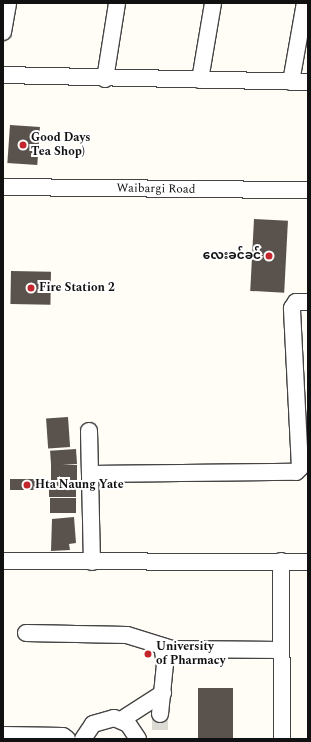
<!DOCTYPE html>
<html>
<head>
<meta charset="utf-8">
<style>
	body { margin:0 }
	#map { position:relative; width:311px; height:742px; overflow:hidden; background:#fffdf5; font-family:Spectral,"Noto Sans Myanmar",serif }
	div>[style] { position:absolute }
	.building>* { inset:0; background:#5a524d; transform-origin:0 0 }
	.minor-tunnel>* { height:16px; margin-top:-8px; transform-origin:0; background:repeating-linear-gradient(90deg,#dbdad3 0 16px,transparent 0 24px) }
	.roads { filter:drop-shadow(1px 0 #444) drop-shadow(-1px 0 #444) drop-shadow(0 1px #444) drop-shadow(0 -1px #444) }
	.minor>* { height:16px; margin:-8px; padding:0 8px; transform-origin:8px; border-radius:8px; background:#fff }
	.dots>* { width:11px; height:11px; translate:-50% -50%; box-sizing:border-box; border:2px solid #fff; border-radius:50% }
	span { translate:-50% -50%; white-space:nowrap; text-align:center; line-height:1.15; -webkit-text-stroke:4px #fff; paint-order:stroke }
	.poi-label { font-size:12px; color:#111; font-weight:700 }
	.left { translate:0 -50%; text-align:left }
	.right { translate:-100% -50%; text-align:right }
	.street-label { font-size:12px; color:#111 }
	.frame { position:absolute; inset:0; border:4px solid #111; pointer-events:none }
</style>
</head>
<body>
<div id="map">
	<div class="building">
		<div style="left:10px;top:125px;width:30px;height:38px;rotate:4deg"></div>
		<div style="left:254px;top:219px;width:34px;height:72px;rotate:3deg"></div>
		<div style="left:11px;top:271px;width:40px;height:33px;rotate:1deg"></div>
		<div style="left:68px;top:417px;width:30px;height:22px;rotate:86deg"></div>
		<div style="left:76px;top:449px;width:15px;height:26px;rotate:86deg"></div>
		<div style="left:51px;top:465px;width:26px;height:15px"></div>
		<div style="left:46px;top:479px;width:11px;height:36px;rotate:90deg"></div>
		<div style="left:49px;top:482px;width:27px;height:15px"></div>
		<div style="left:50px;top:498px;width:26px;height:15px"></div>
		<div style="clip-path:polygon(74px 517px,76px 543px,69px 544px,70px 550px,51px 551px,52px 519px)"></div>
		<div style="left:198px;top:688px;width:35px;height:51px"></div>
	</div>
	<div class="minor-tunnel">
		<div style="left:160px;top:714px;width:25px;rotate:90deg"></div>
	</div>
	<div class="roads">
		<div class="minor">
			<div style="left:3px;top:32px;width:29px;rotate:-80deg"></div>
			<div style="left:3px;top:75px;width:305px;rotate:1.3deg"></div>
			<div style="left:105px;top:79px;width:77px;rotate:-81deg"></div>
			<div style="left:200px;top:80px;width:78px;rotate:-80.4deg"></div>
			<div style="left:291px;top:82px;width:80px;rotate:-80deg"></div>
			<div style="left:3px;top:187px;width:305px;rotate:0.6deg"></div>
			<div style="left:89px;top:431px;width:131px;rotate:88.7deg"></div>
			<div style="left:90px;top:474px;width:206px;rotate:-0.6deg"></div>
			<div style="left:296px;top:472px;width:6px;rotate:-45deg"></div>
			<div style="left:300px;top:468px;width:160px;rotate:-92.9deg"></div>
			<div style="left:292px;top:308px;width:7px;rotate:-56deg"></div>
			<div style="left:296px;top:302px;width:12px"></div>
			<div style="left:3px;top:561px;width:305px;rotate:0.2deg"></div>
			<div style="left:281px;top:561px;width:178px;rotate:89.7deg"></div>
			<div style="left:26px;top:633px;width:101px;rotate:1.1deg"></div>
			<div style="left:127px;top:635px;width:47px;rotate:17.3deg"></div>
			<div style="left:172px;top:649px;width:109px;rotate:0.5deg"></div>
			<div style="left:160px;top:714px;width:50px;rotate:-84.3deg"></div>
			<div style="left:165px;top:664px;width:18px;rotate:-99deg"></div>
			<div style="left:121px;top:720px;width:50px;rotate:-32.7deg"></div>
			<div style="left:3px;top:735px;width:60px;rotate:1deg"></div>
			<div style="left:63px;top:736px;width:5px;rotate:37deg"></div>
			<div style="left:83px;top:739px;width:18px;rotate:-56deg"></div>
			<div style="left:93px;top:724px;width:22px;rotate:-16deg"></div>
			<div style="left:114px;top:718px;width:15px;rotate:23deg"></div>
			<div style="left:128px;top:724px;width:18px;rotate:56deg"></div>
		</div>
	</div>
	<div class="dots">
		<div style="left:23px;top:145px;background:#c4262e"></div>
		<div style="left:269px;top:256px;background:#c4262e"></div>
		<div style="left:31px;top:288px;background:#c4262e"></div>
		<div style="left:27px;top:485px;background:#c4262e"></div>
		<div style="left:148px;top:654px;background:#c4262e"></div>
	</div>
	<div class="poi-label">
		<span class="left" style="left:31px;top:145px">Good Days<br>Tea Shop)</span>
		<span class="right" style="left:261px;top:256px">လေးခင်ခင်</span>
		<span class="left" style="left:39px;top:288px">Fire Station 2</span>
		<span class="left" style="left:35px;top:485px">Hta Naung Yate</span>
		<span class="left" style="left:156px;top:654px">University<br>of Pharmacy</span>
	</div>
	<div class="street-label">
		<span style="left:156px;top:189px;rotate:1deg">Waibargi Road</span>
	</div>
	<div class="frame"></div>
</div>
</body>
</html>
